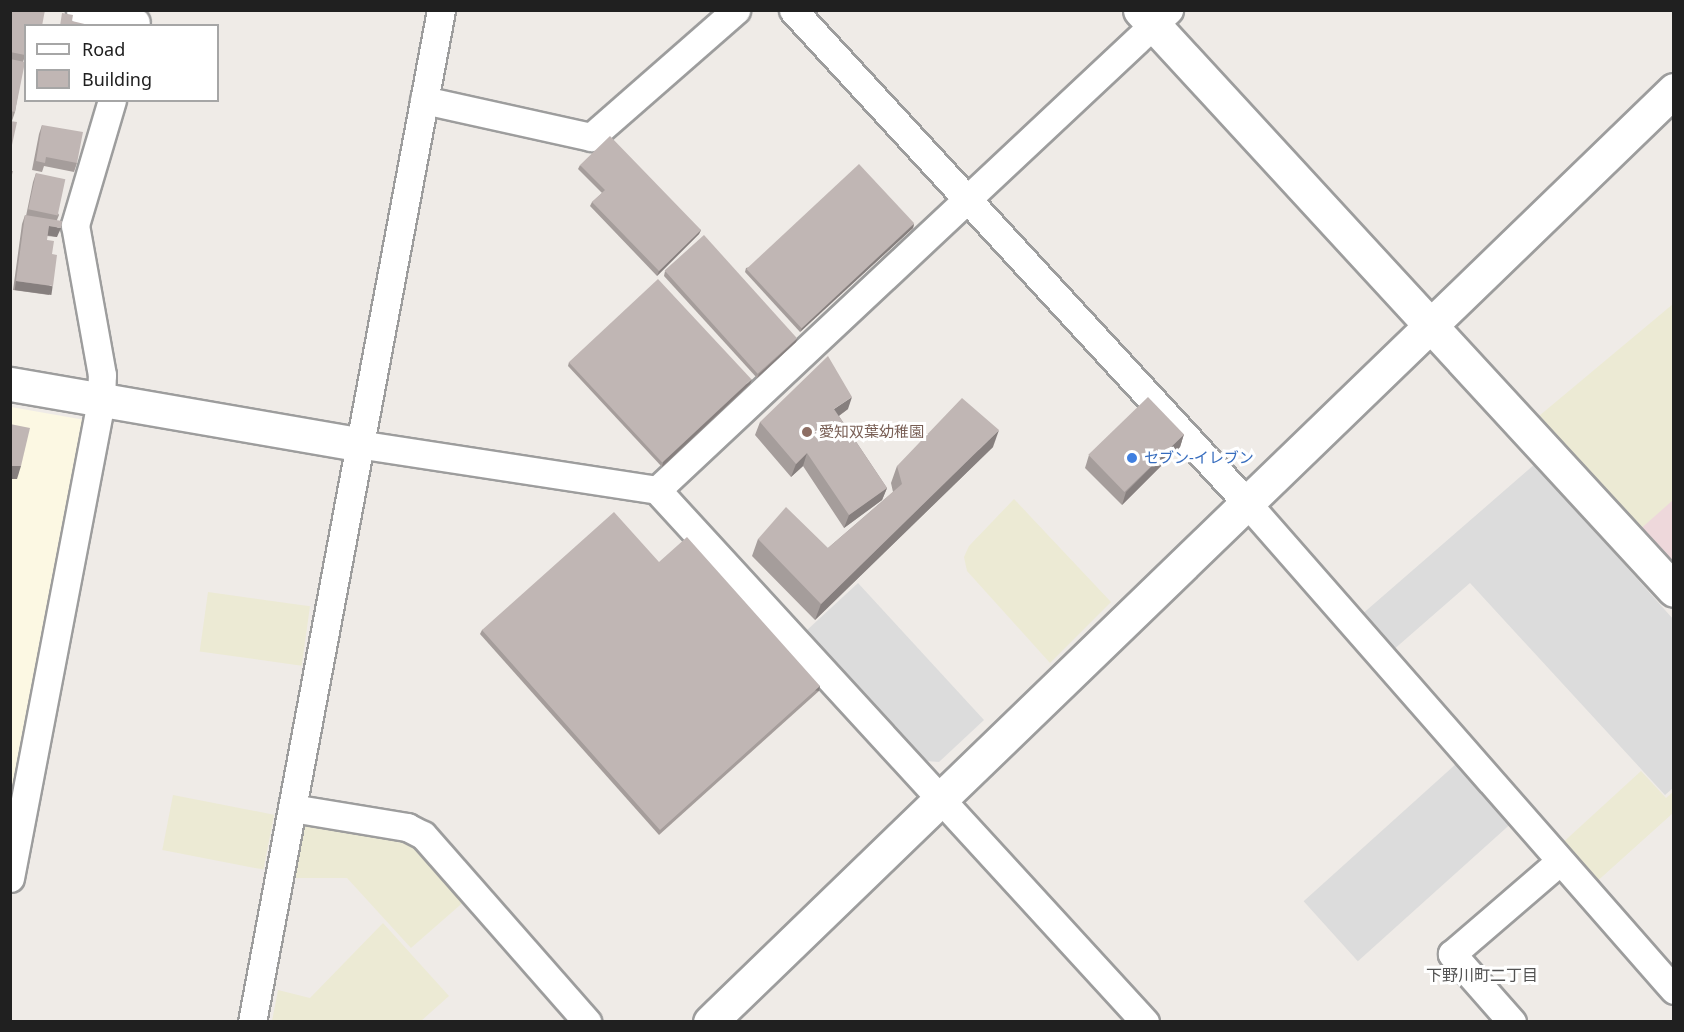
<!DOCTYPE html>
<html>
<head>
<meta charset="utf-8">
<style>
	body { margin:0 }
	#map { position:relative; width:1684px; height:1032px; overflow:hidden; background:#efebe7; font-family:"Noto Sans","Noto Sans JP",sans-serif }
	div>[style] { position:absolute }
	.commercial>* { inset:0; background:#eed8db }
	.education>* { inset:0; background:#fcf8e3 }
	.farmland>* { inset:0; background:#ecead4; transform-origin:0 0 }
	.parking>* { inset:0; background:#dcdcdc; transform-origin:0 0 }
	.roads { filter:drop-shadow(2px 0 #9d9d9d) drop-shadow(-2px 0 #9d9d9d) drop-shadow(0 2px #9d9d9d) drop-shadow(0 -2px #9d9d9d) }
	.minor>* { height:27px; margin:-13.5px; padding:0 13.5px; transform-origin:13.5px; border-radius:13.5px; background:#fff }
	.tertiary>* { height:33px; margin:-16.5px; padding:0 16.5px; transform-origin:16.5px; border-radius:16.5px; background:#fff }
	.wall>* { inset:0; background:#a59d9b }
	.shaded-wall>* { inset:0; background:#867f7e; transform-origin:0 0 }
	.building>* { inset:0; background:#c0b6b4; transform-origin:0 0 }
	.dots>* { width:16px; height:16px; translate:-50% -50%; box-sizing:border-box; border:3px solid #fff; border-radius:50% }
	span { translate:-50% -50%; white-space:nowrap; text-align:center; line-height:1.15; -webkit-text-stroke:6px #fff; paint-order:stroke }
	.education-label { font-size:15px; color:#785e54 }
	.left { translate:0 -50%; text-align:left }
	.shop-label { font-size:15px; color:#366cbe }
	.neighbourhood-label { font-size:16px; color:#535353 }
	.frame { position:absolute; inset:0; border:12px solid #202020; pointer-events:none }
	.legend { position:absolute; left:24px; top:24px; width:195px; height:78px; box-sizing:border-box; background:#fff; border:2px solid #a6a6a6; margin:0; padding:8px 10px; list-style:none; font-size:18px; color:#202020 }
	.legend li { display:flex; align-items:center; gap:12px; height:30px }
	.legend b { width:30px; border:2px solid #a6a6a6 }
</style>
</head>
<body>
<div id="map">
	<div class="commercial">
		<div style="clip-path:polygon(1673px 499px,1673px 573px,1636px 531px)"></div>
	</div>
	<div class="education">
		<div style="clip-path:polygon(11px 407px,85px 420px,11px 794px)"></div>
	</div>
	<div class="farmland">
		<div style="clip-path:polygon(1673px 304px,1673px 500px,1637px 532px,1533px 421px)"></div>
		<div style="clip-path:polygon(1014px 499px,1111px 602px,1050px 663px,967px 571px,964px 557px,969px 546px)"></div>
		<div style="left:208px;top:592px;width:103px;height:60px;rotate:8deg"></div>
		<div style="clip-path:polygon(1641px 771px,1666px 798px,1673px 792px,1673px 813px,1593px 885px,1558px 847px)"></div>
		<div style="left:173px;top:795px;width:103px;height:56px;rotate:11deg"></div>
		<div style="clip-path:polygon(313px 820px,414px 841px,467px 899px,411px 948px,347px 878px,292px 878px,299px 830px)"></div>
		<div style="clip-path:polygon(383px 923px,449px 996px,421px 1021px,272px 1021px,278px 990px,310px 998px)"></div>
	</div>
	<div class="parking">
		<div style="clip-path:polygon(1535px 464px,1673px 619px,1673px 788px,1665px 795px,1470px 583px,1392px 651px,1360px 616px)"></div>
		<div style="clip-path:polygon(858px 583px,984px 720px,939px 762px,926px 761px,806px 631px)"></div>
		<div style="left:1456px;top:764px;width:81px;height:205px;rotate:48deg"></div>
	</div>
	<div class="roads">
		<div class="minor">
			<div style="left:80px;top:10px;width:57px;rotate:12.1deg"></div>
			<div style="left:793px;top:10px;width:669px;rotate:47.36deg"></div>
			<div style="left:1246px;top:502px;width:649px;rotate:48.75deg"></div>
			<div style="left:424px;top:100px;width:171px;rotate:12.5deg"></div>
			<div style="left:591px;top:137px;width:193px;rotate:-41.2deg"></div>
			<div style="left:357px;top:444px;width:304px;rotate:8.7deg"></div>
			<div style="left:657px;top:490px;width:722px;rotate:47.47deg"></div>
			<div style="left:657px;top:490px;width:702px;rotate:-43.15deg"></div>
			<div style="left:292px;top:808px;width:117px;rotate:9.4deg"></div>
			<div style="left:407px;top:827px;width:18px;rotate:27deg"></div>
			<div style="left:423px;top:835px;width:249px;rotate:48.7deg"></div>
			<div style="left:10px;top:878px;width:486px;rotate:-79.2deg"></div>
			<div style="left:101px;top:401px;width:26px;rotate:-88deg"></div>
			<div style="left:102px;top:375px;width:152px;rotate:-100.2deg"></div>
			<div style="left:75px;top:225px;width:130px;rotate:-73.5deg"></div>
			<div style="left:252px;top:1022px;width:1029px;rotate:-79.42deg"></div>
			<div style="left:1512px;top:1022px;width:91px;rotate:-131.4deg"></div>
			<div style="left:1452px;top:954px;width:141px;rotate:-40.7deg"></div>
		</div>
		<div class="tertiary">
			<div style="left:1140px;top:10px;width:788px;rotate:47.36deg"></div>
			<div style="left:10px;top:384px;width:352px;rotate:9.8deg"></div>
			<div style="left:710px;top:1022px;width:1341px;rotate:-44.03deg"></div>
		</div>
	</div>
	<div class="wall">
		<div style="clip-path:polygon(10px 10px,26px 26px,26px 53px,23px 62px,15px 112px,12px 121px,10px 121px)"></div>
		<div style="clip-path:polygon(42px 125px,77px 163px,74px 172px,44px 166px,42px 172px,32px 170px,39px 134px)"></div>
		<div style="clip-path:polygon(580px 165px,701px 230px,699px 234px,657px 276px,590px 206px,592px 202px,602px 193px,578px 169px)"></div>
		<div style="clip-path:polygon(36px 173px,59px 215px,57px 220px,57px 237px,47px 236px,47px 240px,52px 254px,49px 295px,13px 290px,22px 224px,25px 215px,26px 216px,33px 182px)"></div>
		<div style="clip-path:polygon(914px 224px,913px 228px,800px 332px,745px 272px,746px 268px)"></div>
		<div style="clip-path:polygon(665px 271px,796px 342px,757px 378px,664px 276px)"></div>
		<div style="clip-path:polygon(569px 362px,750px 384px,662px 467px,568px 366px)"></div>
		<div style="clip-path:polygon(848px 409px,839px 416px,887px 488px,882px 500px,844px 528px,803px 466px,791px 477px,755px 435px,760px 422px)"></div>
		<div style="clip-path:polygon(1184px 434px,1180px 447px,1122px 505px,1085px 468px,1089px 455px)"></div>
		<div style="clip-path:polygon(993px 447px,815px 620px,752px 556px,758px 539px,828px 548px,893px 492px,891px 483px,897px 466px)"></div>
		<div style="clip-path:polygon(659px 562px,819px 691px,659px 835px,480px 634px,482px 630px)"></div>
	</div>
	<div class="shaded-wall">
		<div style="clip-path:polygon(914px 224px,913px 228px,800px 332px,802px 328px)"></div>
		<div style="clip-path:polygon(49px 226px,61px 228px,57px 237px,46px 235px)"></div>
		<div style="clip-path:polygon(701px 230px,699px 234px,657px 276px,659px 271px)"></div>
		<div style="left:16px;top:281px;width:37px;height:9px;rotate:8deg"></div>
		<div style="clip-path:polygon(798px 338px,796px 342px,757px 378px,759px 374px)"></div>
		<div style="clip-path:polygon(752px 379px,750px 384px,662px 467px,663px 462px)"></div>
		<div style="clip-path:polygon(852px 397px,848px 409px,830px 422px,834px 409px)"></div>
		<div style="clip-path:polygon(999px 430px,993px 447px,815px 620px,821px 604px)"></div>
		<div style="clip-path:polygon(1184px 434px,1180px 447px,1122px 505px,1126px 492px)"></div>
		<div style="clip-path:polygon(807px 453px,803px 466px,791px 477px,796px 464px)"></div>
		<div style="clip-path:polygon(10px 466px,21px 466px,17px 479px,10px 479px)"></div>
		<div style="clip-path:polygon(887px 488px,882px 500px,844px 528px,849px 515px)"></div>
		<div style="left:820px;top:686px;width:5px;height:215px;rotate:101deg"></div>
	</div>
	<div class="building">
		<div style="clip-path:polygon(10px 10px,45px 10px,42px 26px,26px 26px,25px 55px,10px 52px)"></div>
		<div style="clip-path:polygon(62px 13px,73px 15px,72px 21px,93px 26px,60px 26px)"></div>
		<div style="clip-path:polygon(10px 59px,25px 62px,15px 112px,10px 111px)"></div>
		<div style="clip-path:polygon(10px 121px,17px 122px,12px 145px,10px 144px)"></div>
		<div style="clip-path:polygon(42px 125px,83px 132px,77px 163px,46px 157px,45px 163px,36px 161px)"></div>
		<div style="clip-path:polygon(610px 136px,701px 230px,659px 271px,592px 202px,605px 190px,580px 165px)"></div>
		<div style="left:859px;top:164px;width:81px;height:154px;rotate:47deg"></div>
		<div style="clip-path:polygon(10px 171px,13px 171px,10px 182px)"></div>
		<div style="left:36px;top:173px;width:30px;height:37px;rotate:12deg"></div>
		<div style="clip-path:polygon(25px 215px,62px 221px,61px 228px,49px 226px,47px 240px,54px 241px,52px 254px,57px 255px,53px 286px,16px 281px)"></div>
		<div style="left:704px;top:235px;width:139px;height:53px;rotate:48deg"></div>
		<div style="left:658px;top:279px;width:137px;height:122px;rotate:47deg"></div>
		<div style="clip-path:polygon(828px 356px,852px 397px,834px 409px,887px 488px,849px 515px,807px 453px,796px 464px,760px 422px)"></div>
		<div style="left:1148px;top:397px;width:52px;height:83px;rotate:46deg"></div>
		<div style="clip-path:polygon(962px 398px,999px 430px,821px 604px,758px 539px,786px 507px,828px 548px,902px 484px,897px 466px)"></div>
		<div style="clip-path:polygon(10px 424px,30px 428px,21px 466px,10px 466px)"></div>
		<div style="clip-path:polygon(614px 512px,659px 562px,687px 537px,820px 686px,660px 830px,482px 630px)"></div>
	</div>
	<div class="dots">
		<div style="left:807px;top:432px;background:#8d6e63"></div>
		<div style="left:1132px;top:458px;background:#3f7fe0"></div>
	</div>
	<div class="education-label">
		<span class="left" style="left:819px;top:432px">愛知双葉幼稚園</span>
	</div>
	<div class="shop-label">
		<span class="left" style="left:1144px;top:458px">セブン-イレブン</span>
	</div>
	<div class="neighbourhood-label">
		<span style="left:1482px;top:975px">下野川町二丁目</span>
	</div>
	<div class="frame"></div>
	<ul class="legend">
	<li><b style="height:8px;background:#fff"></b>Road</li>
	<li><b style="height:16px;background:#c0b6b4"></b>Building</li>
	</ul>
</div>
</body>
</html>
